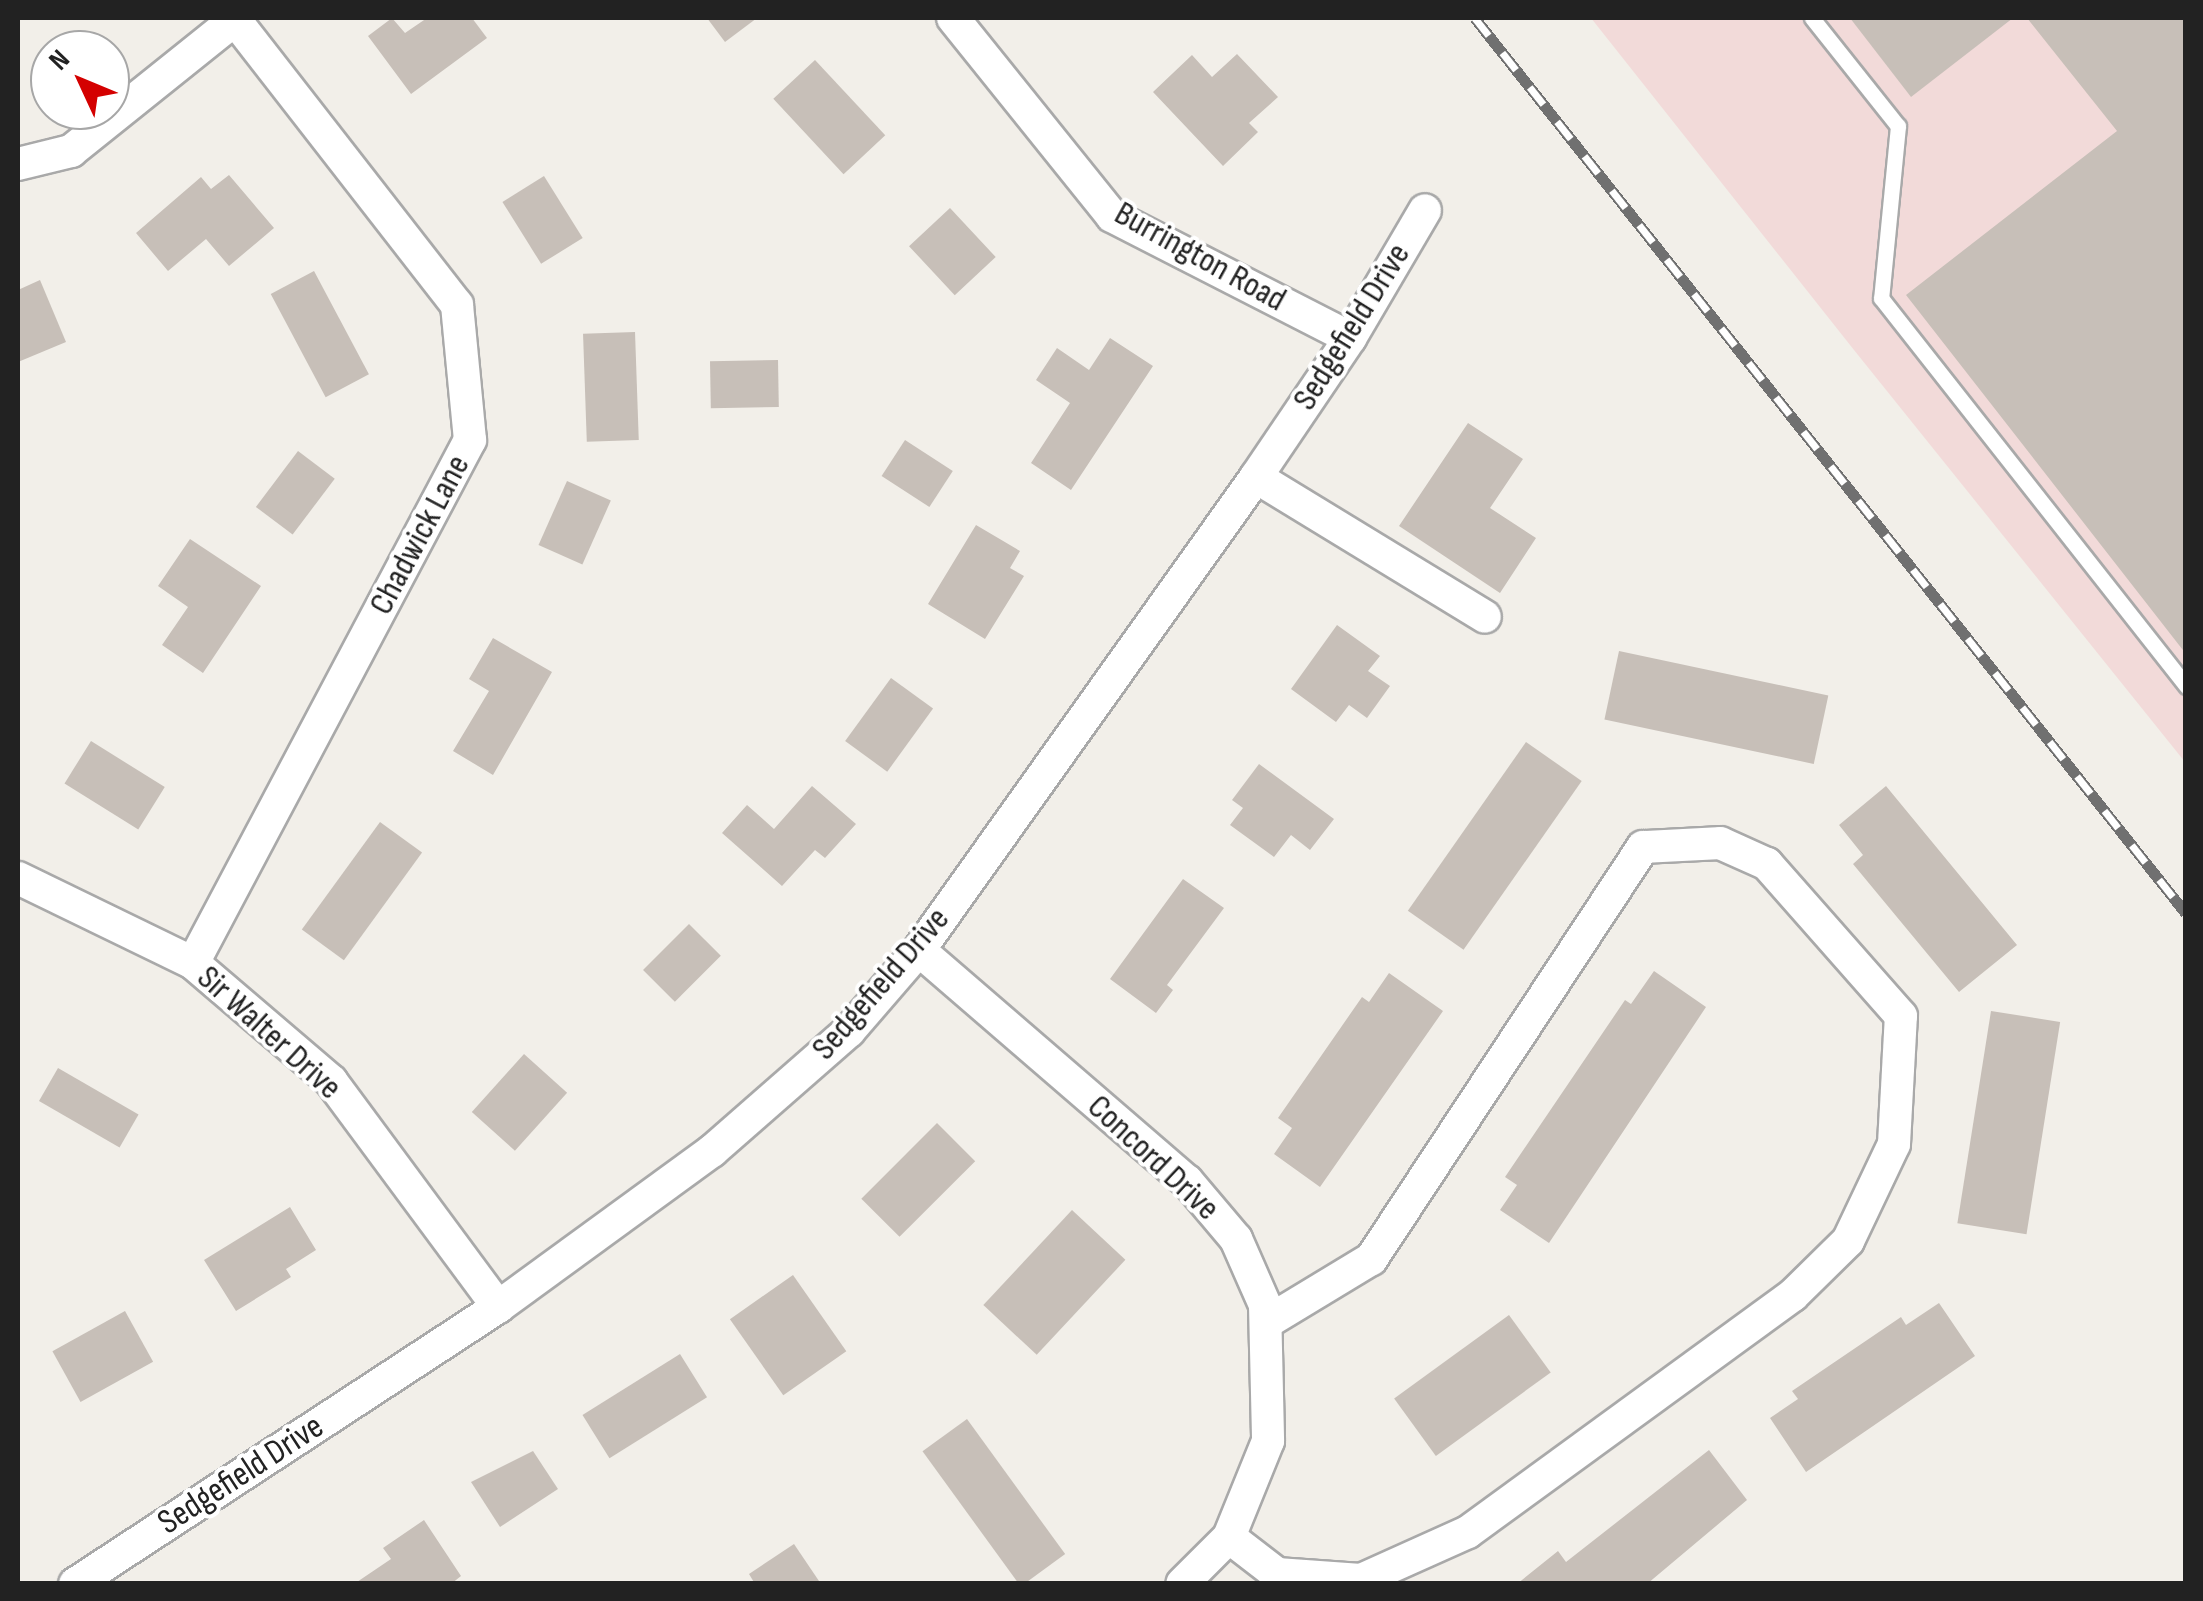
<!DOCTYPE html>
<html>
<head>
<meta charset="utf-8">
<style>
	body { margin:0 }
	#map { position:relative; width:2203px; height:1601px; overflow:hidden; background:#f2efe9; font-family:"Sofia Sans Condensed",sans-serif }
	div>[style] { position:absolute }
	.commercial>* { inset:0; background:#f2dad9 }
	.building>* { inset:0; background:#c7bfb8; transform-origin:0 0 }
	.roads { filter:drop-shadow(2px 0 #a9a9a9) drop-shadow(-2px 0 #a9a9a9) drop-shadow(0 2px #a9a9a9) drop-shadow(0 -2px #a9a9a9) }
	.lane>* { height:15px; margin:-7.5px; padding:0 7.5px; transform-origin:7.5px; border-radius:7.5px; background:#fff }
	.street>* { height:32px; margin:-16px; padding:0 16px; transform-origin:16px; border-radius:16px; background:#fff }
	.rail>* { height:11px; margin-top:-5.5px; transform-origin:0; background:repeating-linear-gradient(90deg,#fff 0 22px,#707070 0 44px); box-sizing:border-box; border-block:2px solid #707070 }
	span { translate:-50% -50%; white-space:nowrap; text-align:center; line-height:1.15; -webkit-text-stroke:8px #fff; paint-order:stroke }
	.street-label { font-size:35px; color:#222 }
	.frame { position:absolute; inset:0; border:20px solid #222; pointer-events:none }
	.north { position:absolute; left:30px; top:30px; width:100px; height:100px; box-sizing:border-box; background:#fff; border:2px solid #a7a7a7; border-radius:50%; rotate:314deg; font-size:28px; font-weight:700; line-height:40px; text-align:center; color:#222 }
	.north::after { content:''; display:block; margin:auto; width:35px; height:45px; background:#d40000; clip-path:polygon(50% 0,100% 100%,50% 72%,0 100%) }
</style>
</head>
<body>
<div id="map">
	<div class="commercial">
		<div style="clip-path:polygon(1591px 18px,2185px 18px,2185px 762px,1854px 350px)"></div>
	</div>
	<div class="building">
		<div style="clip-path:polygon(392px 18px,405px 33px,427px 18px,472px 18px,487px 38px,411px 94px,368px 36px)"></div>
		<div style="clip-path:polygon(707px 18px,757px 18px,725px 42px)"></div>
		<div style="clip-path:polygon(1850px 18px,2013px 18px,1911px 97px)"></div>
		<div style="clip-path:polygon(2027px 18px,2186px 18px,2186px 654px,1906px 295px,2117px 131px)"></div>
		<div style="clip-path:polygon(1237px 54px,1278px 97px,1249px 123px,1258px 132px,1223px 166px,1153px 92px,1192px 55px,1212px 77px)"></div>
		<div style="left:815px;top:60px;width:103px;height:57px;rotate:47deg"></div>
		<div style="clip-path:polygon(229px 175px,274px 228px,229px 266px,206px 239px,168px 271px,136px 233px,201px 177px,211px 189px)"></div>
		<div style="left:544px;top:176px;width:73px;height:49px;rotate:58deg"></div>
		<div style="left:950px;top:208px;width:67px;height:56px;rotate:47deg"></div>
		<div style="left:314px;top:271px;width:117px;height:49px;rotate:62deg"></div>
		<div style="clip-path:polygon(40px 280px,66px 342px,18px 362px,18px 290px)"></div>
		<div style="left:635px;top:332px;width:108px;height:52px;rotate:88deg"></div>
		<div style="clip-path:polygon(1110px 338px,1153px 366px,1071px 490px,1031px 463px,1070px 403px,1036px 380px,1057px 348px,1089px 370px)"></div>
		<div style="left:778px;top:360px;width:47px;height:68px;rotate:89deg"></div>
		<div style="clip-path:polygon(1468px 423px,1523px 459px,1490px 508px,1536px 538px,1500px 593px,1399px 526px)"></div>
		<div style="left:905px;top:440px;width:57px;height:43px;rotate:33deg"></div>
		<div style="left:298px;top:451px;width:46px;height:70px;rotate:37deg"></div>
		<div style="left:567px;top:481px;width:48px;height:70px;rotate:24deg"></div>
		<div style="clip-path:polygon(976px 525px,1020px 551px,1010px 568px,1024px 576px,985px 639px,928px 604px)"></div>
		<div style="clip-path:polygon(190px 539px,261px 586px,203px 673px,162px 645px,188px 607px,158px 586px)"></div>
		<div style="clip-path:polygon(1337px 625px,1380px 656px,1368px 671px,1390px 686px,1367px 718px,1349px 705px,1336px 722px,1291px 689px)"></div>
		<div style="clip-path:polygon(493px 638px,552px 672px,493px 775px,453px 751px,489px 691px,469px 679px)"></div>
		<div style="left:1619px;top:651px;width:214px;height:70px;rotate:12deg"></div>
		<div style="left:891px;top:678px;width:52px;height:78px;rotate:36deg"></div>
		<div style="left:91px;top:741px;width:87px;height:50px;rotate:32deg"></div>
		<div style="left:1526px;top:742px;width:68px;height:206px;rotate:35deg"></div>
		<div style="clip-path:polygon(1259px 764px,1334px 819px,1310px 850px,1291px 835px,1274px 857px,1230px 825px,1243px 808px,1232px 800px)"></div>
		<div style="clip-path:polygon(812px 786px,856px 824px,825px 858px,815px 850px,782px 886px,722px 833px,747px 805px,774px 829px)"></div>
		<div style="clip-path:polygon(1886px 786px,2017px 945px,1959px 992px,1853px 864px,1863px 855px,1839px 825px)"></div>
		<div style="left:380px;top:822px;width:52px;height:133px;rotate:36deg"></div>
		<div style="clip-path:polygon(1183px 879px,1224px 908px,1167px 985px,1173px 990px,1156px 1013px,1110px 979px)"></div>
		<div style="left:689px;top:924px;width:45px;height:65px;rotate:45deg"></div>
		<div style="clip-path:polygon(1654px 971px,1706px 1007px,1549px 1243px,1500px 1210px,1517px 1185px,1505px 1177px,1625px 1000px,1631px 1004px)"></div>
		<div style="clip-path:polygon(1389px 973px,1443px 1011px,1320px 1187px,1274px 1154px,1292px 1128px,1278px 1118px,1362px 997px,1369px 1002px)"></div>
		<div style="left:1991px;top:1011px;width:70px;height:215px;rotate:9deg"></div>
		<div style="left:524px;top:1054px;width:58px;height:78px;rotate:42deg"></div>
		<div style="left:58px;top:1068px;width:93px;height:38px;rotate:30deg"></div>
		<div style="left:937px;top:1123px;width:54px;height:107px;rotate:45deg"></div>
		<div style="clip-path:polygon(290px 1207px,316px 1250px,286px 1269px,291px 1277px,236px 1311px,204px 1260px)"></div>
		<div style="left:1072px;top:1210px;width:73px;height:130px;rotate:43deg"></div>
		<div style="left:793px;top:1275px;width:93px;height:77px;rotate:55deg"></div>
		<div style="clip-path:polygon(1939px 1303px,1975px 1356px,1806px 1472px,1770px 1418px,1798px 1399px,1792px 1391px,1901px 1317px,1906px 1325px)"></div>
		<div style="left:125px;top:1311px;width:58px;height:83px;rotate:61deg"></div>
		<div style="left:1509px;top:1315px;width:71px;height:142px;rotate:54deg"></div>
		<div style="left:680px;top:1354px;width:51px;height:115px;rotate:58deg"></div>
		<div style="left:967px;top:1419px;width:167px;height:55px;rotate:54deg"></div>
		<div style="clip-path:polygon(1709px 1450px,1747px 1500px,1647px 1584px,1517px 1584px,1558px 1551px,1566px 1562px)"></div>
		<div style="clip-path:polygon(533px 1451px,558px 1489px,500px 1527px,471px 1482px)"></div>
		<div style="clip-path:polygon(424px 1520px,461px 1576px,451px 1584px,354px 1584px,391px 1559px,383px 1548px)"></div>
		<div style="clip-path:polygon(794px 1544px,821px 1584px,755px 1584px,749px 1574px)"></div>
	</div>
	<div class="roads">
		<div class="lane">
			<div style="left:1812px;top:18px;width:138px;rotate:51.5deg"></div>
			<div style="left:1898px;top:126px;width:173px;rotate:95.6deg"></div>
			<div style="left:1881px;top:298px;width:494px;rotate:51.8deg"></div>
		</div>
		<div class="street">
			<div style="left:953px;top:18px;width:254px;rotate:51.2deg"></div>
			<div style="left:1112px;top:216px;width:267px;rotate:27.1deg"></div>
			<div style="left:18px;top:164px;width:55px;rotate:-13.8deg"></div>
			<div style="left:71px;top:151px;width:213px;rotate:-38.7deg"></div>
			<div style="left:1256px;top:477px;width:268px;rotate:31.4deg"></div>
			<div style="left:18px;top:878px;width:195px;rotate:25.9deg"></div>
			<div style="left:193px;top:963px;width:182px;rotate:40.5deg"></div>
			<div style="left:331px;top:1081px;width:281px;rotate:53.5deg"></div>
			<div style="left:919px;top:950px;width:354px;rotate:40.8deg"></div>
			<div style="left:1187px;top:1181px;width:76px;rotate:49.8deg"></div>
			<div style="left:1236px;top:1239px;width:72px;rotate:66.3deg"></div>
			<div style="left:1265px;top:1305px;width:136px;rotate:88.7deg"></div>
			<div style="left:1268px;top:1441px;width:104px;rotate:112.1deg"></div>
			<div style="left:1229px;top:1537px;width:66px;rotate:135deg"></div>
			<div style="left:193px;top:963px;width:592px;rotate:-62.09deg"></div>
			<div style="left:470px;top:440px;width:136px;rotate:-95.5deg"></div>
			<div style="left:457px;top:305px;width:361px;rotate:-127.9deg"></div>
			<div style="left:1229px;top:1537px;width:61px;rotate:37.6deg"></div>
			<div style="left:1277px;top:1574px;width:84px;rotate:4.1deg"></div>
			<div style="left:1361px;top:1580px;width:117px;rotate:-24.2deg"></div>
			<div style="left:1468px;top:1532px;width:402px;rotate:-36.1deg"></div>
			<div style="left:1793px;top:1295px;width:77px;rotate:-44.5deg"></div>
			<div style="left:1848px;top:1241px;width:107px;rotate:-64.6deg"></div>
			<div style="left:1894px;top:1144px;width:128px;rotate:-86.9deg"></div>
			<div style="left:1901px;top:1016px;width:203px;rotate:-131.4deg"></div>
			<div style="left:1767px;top:864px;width:51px;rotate:-155.9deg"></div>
			<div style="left:1720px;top:843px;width:77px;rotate:177deg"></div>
			<div style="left:1643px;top:847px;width:494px;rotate:123.4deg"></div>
			<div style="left:1371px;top:1259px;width:122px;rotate:148.8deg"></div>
			<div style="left:75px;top:1584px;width:506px;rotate:-33.22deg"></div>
			<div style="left:498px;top:1307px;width:265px;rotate:-36.1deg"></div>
			<div style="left:712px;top:1151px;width:182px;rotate:-41.2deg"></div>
			<div style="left:849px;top:1031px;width:107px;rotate:-49.2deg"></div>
			<div style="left:919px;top:950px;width:581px;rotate:-54.53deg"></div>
			<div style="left:1256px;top:477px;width:168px;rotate:-55.9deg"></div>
			<div style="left:1350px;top:338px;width:148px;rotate:-59.6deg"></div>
		</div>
	</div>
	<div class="rail">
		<div style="left:1475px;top:18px;width:1143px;rotate:51.54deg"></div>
	</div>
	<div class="street-label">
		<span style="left:1200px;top:257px;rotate:29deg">Burrington Road</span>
		<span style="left:1352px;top:327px;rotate:-58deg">Sedgefield Drive</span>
		<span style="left:420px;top:535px;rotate:-62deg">Chadwick Lane</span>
		<span style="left:881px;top:984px;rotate:-49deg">Sedgefield Drive</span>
		<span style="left:269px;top:1033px;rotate:42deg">Sir Walter Drive</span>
		<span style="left:1153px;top:1158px;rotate:43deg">Concord Drive</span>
		<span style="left:241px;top:1475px;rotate:-33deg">Sedgefield Drive</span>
	</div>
	<div class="frame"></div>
	<div class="north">N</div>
</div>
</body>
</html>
